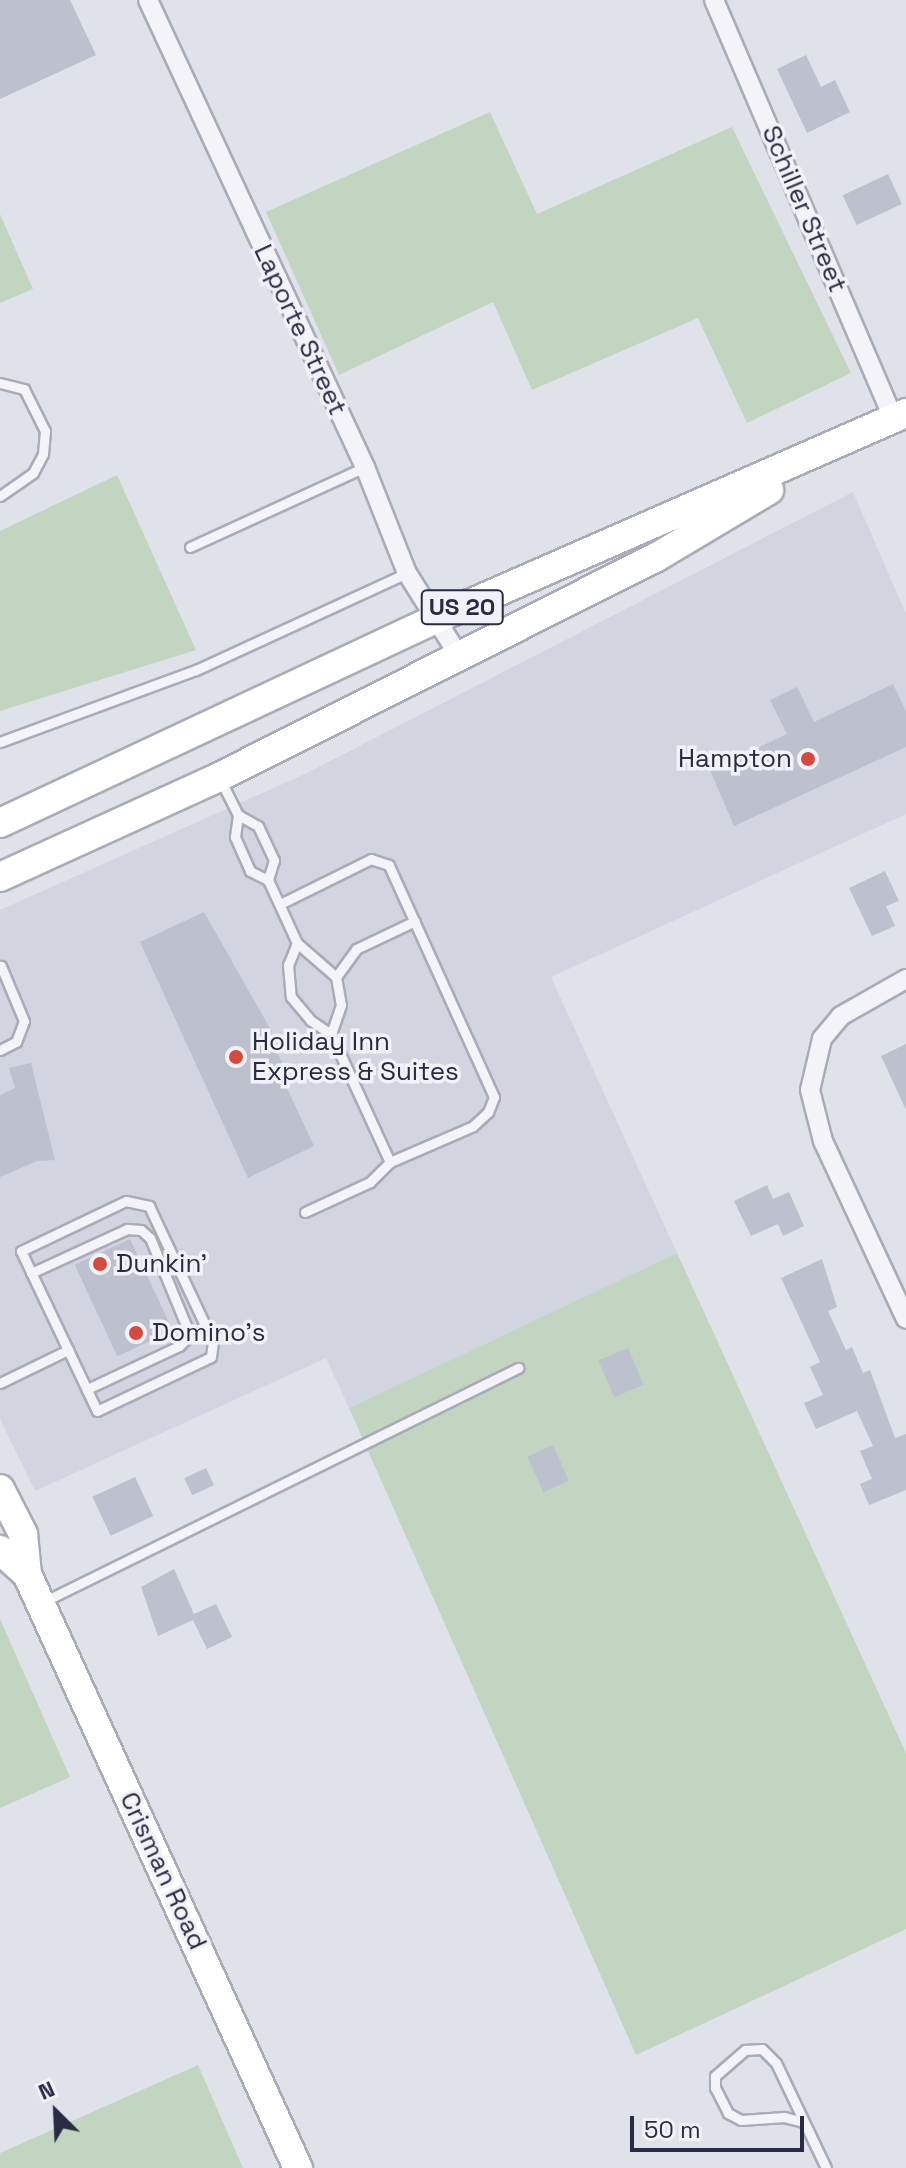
<!DOCTYPE html>
<html>
<head>
<meta charset="utf-8">
<style>
	body { margin:0 }
	#map { position:relative; width:906px; height:2168px; overflow:hidden; background:#e0e2ea; font-family:"Space Grotesk",sans-serif }
	div>[style] { position:absolute }
	.built>* { inset:0; background:#d2d4df }
	.green>* { inset:0; background:#c2d5c1 }
	.building>* { inset:0; background:#bdc0cd; transform-origin:0 0 }
	.roads { filter:drop-shadow(2px 0 #a9abb8) drop-shadow(-2px 0 #a9abb8) drop-shadow(0 2px #a9abb8) drop-shadow(0 -2px #a9abb8) }
	.service>* { height:9px; margin:-4.5px; padding:0 4.5px; transform-origin:4.5px; border-radius:4.5px; background:#f4f4f8 }
	.minor>* { height:18px; margin:-9px; padding:0 9px; transform-origin:9px; border-radius:9px; background:#f4f4f8 }
	.primary>* { height:28px; margin:-14px; padding:0 14px; transform-origin:14px; border-radius:14px; background:#fff }
	.dots>* { width:22px; height:22px; translate:-50% -50%; box-sizing:border-box; border:4px solid #f0f2f7; border-radius:50% }
	span { translate:-50% -50%; white-space:nowrap; text-align:center; line-height:1.15; -webkit-text-stroke:7px #f0f2f7; paint-order:stroke }
	.shield-label span { padding:2px 6px; background:#f0f2f7; border:2px solid; border-radius:6px; -webkit-text-stroke-width:0 }
	.shield-label { font-size:24px; color:#282b43; font-weight:700 }
	.street-label { font-size:26px; color:#282b43 }
	.poi-label { font-size:26px; color:#282b43 }
	.right { translate:-100% -50%; text-align:right }
	.left { translate:0 -50%; text-align:left }
	.north { position:absolute; left:16px; top:2072px; width:80px; height:80px; -webkit-text-stroke:6px #f0f2f7; paint-order:stroke; rotate:336deg; font-size:22px; font-weight:700; line-height:32px; text-align:center; color:#282b43 }
	.north::after { content:''; display:block; margin:auto; width:28px; height:36px; background:#282b43; clip-path:polygon(50% 0,100% 100%,50% 72%,0 100%) }
	.scale { position:absolute; left:630px; top:2116px; width:174px; height:36px; box-sizing:border-box; border:4px solid #282b43; border-top:0; padding-left:10px; font-size:24px; line-height:28px; white-space:nowrap; color:#282b43; -webkit-text-stroke:6px #f0f2f7; paint-order:stroke }
</style>
</head>
<body>
<div id="map">
	<div class="built">
		<div style="clip-path:polygon(853px 492px,906px 614px,906px 814px,551px 977px,677px 1253px,349px 1408px,326px 1358px,35px 1491px,0 1419px,0 910px,305px 774px)"></div>
	</div>
	<div class="green">
		<div style="clip-path:polygon(490px 112px,537px 214px,732px 127px,851px 373px,747px 423px,698px 318px,532px 390px,493px 302px,339px 375px,266px 212px)"></div>
		<div style="clip-path:polygon(0 214px,33px 289px,0 303px)"></div>
		<div style="clip-path:polygon(117px 475px,196px 650px,0 711px,0 531px)"></div>
		<div style="clip-path:polygon(677px 1253px,906px 1753px,906px 1929px,636px 2055px,349px 1408px)"></div>
		<div style="clip-path:polygon(0 1619px,70px 1777px,0 1808px)"></div>
		<div style="clip-path:polygon(198px 2065px,243px 2168px,0 2168px,0 2153px)"></div>
	</div>
	<div class="building">
		<div style="clip-path:polygon(0 0,70px 0,96px 55px,0 99px)"></div>
		<div style="clip-path:polygon(806px 55px,821px 87px,835px 80px,850px 112px,807px 133px,777px 69px)"></div>
		<div style="left:888px;top:174px;width:33px;height:50px;rotate:65deg"></div>
		<div style="clip-path:polygon(893px 684px,906px 711px,906px 747px,734px 826px,710px 770px,787px 734px,770px 700px,797px 687px,814px 722px)"></div>
		<div style="clip-path:polygon(885px 871px,899px 901px,886px 906px,895px 926px,872px 936px,849px 888px)"></div>
		<div style="clip-path:polygon(204px 912px,272px 1032px,268px 1034px,291px 1081px,285px 1084px,314px 1146px,248px 1178px,140px 942px)"></div>
		<div style="clip-path:polygon(906px 1044px,906px 1110px,881px 1056px)"></div>
		<div style="clip-path:polygon(31px 1063px,55px 1160px,37px 1161px,0 1177px,0 1095px,15px 1088px,9px 1068px)"></div>
		<div style="clip-path:polygon(767px 1185px,773px 1199px,789px 1192px,804px 1226px,783px 1236px,778px 1224px,751px 1236px,734px 1201px)"></div>
		<div style="left:130px;top:1239px;width:101px;height:61px;rotate:65deg"></div>
		<div style="clip-path:polygon(822px 1259px,837px 1307px,828px 1311px,846px 1350px,852px 1347px,863px 1373px,870px 1370px,895px 1438px,906px 1434px,906px 1490px,869px 1505px,860px 1484px,872px 1479px,860px 1451px,873px 1446px,857px 1411px,816px 1429px,804px 1403px,823px 1395px,810px 1367px,820px 1362px,781px 1278px)"></div>
		<div style="left:628px;top:1348px;width:40px;height:32px;rotate:67deg"></div>
		<div style="left:553px;top:1445px;width:39px;height:28px;rotate:66deg"></div>
		<div style="left:206px;top:1468px;width:19px;height:24px;rotate:65deg"></div>
		<div style="left:135px;top:1477px;width:43px;height:47px;rotate:65deg"></div>
		<div style="clip-path:polygon(174px 1569px,194px 1614px,216px 1604px,232px 1637px,207px 1649px,193px 1620px,158px 1636px,141px 1587px)"></div>
	</div>
	<div class="roads">
		<div class="service">
			<div style="left:0;top:383px;width:25px;rotate:14deg"></div>
			<div style="left:24px;top:389px;width:47px;rotate:63.4deg"></div>
			<div style="left:45px;top:431px;width:23px;rotate:95deg"></div>
			<div style="left:43px;top:454px;width:21px;rotate:118deg"></div>
			<div style="left:33px;top:473px;width:40px;rotate:145.1deg"></div>
			<div style="left:190px;top:547px;width:192px;rotate:-24.6deg"></div>
			<div style="left:0;top:742px;width:209px;rotate:-20.2deg"></div>
			<div style="left:196px;top:670px;width:232px;rotate:-24.7deg"></div>
			<div style="left:220px;top:779px;width:40px;rotate:63.4deg"></div>
			<div style="left:238px;top:815px;width:23px;rotate:29deg"></div>
			<div style="left:258px;top:826px;width:38px;rotate:65deg"></div>
			<div style="left:274px;top:860px;width:21px;rotate:107deg"></div>
			<div style="left:238px;top:815px;width:22px;rotate:98deg"></div>
			<div style="left:235px;top:837px;width:37px;rotate:66deg"></div>
			<div style="left:250px;top:871px;width:20px;rotate:27deg"></div>
			<div style="left:268px;top:880px;width:69px;rotate:65.3deg"></div>
			<div style="left:297px;top:943px;width:24px;rotate:112deg"></div>
			<div style="left:288px;top:965px;width:32px;rotate:85deg"></div>
			<div style="left:291px;top:997px;width:30px;rotate:50deg"></div>
			<div style="left:310px;top:1020px;width:25px;rotate:34deg"></div>
			<div style="left:331px;top:1034px;width:141px;rotate:65.3deg"></div>
			<div style="left:390px;top:1162px;width:90px;rotate:-23.4deg"></div>
			<div style="left:473px;top:1126px;width:21px;rotate:-43deg"></div>
			<div style="left:488px;top:1112px;width:16px;rotate:-68deg"></div>
			<div style="left:494px;top:1097px;width:255px;rotate:-114.4deg"></div>
			<div style="left:389px;top:865px;width:19px;rotate:-162deg"></div>
			<div style="left:371px;top:859px;width:102px;rotate:153.7deg"></div>
			<div style="left:297px;top:943px;width:52px;rotate:41.1deg"></div>
			<div style="left:336px;top:977px;width:28px;rotate:80deg"></div>
			<div style="left:341px;top:1005px;width:31px;rotate:109deg"></div>
			<div style="left:336px;top:977px;width:34px;rotate:-54deg"></div>
			<div style="left:356px;top:949px;width:65px;rotate:-25.4deg"></div>
			<div style="left:0;top:1050px;width:18px;rotate:-27deg"></div>
			<div style="left:16px;top:1042px;width:22px;rotate:-69deg"></div>
			<div style="left:24px;top:1021px;width:60px;rotate:-112.7deg"></div>
			<div style="left:126px;top:1201px;width:24px;rotate:12deg"></div>
			<div style="left:149px;top:1206px;width:150px;rotate:64.8deg"></div>
			<div style="left:213px;top:1342px;width:15px;rotate:98deg"></div>
			<div style="left:211px;top:1357px;width:126px;rotate:154.7deg"></div>
			<div style="left:97px;top:1411px;width:177px;rotate:-115.4deg"></div>
			<div style="left:21px;top:1251px;width:116px;rotate:-25.5deg"></div>
			<div style="left:305px;top:1212px;width:72px;rotate:-24.8deg"></div>
			<div style="left:370px;top:1182px;width:28px;rotate:-45deg"></div>
			<div style="left:31px;top:1273px;width:106px;rotate:-24.6deg"></div>
			<div style="left:127px;top:1229px;width:14px;rotate:4deg"></div>
			<div style="left:141px;top:1230px;width:12px;rotate:42deg"></div>
			<div style="left:150px;top:1238px;width:105px;rotate:67.6deg"></div>
			<div style="left:190px;top:1335px;width:16px;rotate:135deg"></div>
			<div style="left:179px;top:1346px;width:102px;rotate:154.9deg"></div>
			<div style="left:0;top:1383px;width:76px;rotate:-25.9deg"></div>
			<div style="left:43px;top:1602px;width:530px;rotate:-26.23deg"></div>
			<div style="left:803px;top:2122px;width:20px;rotate:-165deg"></div>
			<div style="left:784px;top:2117px;width:43px;rotate:176deg"></div>
			<div style="left:741px;top:2120px;width:15px;rotate:-152deg"></div>
			<div style="left:728px;top:2113px;width:28px;rotate:-117deg"></div>
			<div style="left:715px;top:2088px;width:12px;rotate:-90deg"></div>
			<div style="left:715px;top:2076px;width:40px;rotate:-41deg"></div>
			<div style="left:745px;top:2050px;width:17px;rotate:-3deg"></div>
			<div style="left:762px;top:2049px;width:20px;rotate:45deg"></div>
			<div style="left:776px;top:2063px;width:116px;rotate:64.5deg"></div>
		</div>
		<div class="minor">
			<div style="left:148px;top:0;width:515px;rotate:65.08deg"></div>
			<div style="left:365px;top:467px;width:114px;rotate:68.4deg"></div>
			<div style="left:407px;top:573px;width:98px;rotate:57.9deg"></div>
			<div style="left:714px;top:0;width:456px;rotate:66.8deg"></div>
			<div style="left:906px;top:979px;width:75px;rotate:150.4deg"></div>
			<div style="left:841px;top:1016px;width:30px;rotate:130deg"></div>
			<div style="left:822px;top:1039px;width:52px;rotate:103.2deg"></div>
			<div style="left:810px;top:1090px;width:53px;rotate:75.7deg"></div>
			<div style="left:823px;top:1141px;width:196px;rotate:65deg"></div>
		</div>
		<div class="primary">
			<div style="left:0;top:823px;width:478px;rotate:-25.1deg"></div>
			<div style="left:433px;top:620px;width:516px;rotate:-23.64deg"></div>
			<div style="left:0;top:877px;width:241px;rotate:-24.5deg"></div>
			<div style="left:219px;top:777px;width:488px;rotate:-26.7deg"></div>
			<div style="left:655px;top:558px;width:133px;rotate:-30.8deg"></div>
			<div style="left:0;top:1489px;width:51px;rotate:62.9deg"></div>
			<div style="left:23px;top:1534px;width:40px;rotate:84.3deg"></div>
			<div style="left:27px;top:1574px;width:653px;rotate:65.48deg"></div>
			<div style="left:0;top:1550px;width:36px;rotate:42deg"></div>
		</div>
	</div>
	<div class="dots">
		<div style="left:808px;top:759px;background:#d64a3e"></div>
		<div style="left:236px;top:1057px;background:#d64a3e"></div>
		<div style="left:100px;top:1264px;background:#d64a3e"></div>
		<div style="left:136px;top:1333px;background:#d64a3e"></div>
	</div>
	<div class="shield-label">
		<span style="left:462px;top:607px">US 20</span>
	</div>
	<div class="street-label">
		<span style="left:804px;top:209px;rotate:67deg">Schiller Street</span>
		<span style="left:300px;top:330px;rotate:65deg">Laporte Street</span>
		<span style="left:163px;top:1871px;rotate:65deg">Crisman Road</span>
	</div>
	<div class="poi-label">
		<span class="right" style="left:792px;top:759px">Hampton</span>
		<span class="left" style="left:252px;top:1057px">Holiday Inn<br>Express &amp; Suites</span>
		<span class="left" style="left:116px;top:1264px">Dunkin'</span>
		<span class="left" style="left:152px;top:1333px">Domino's</span>
	</div>
	<div class="north">N</div>
	<div class="scale">50 m</div>
</div>
</body>
</html>
